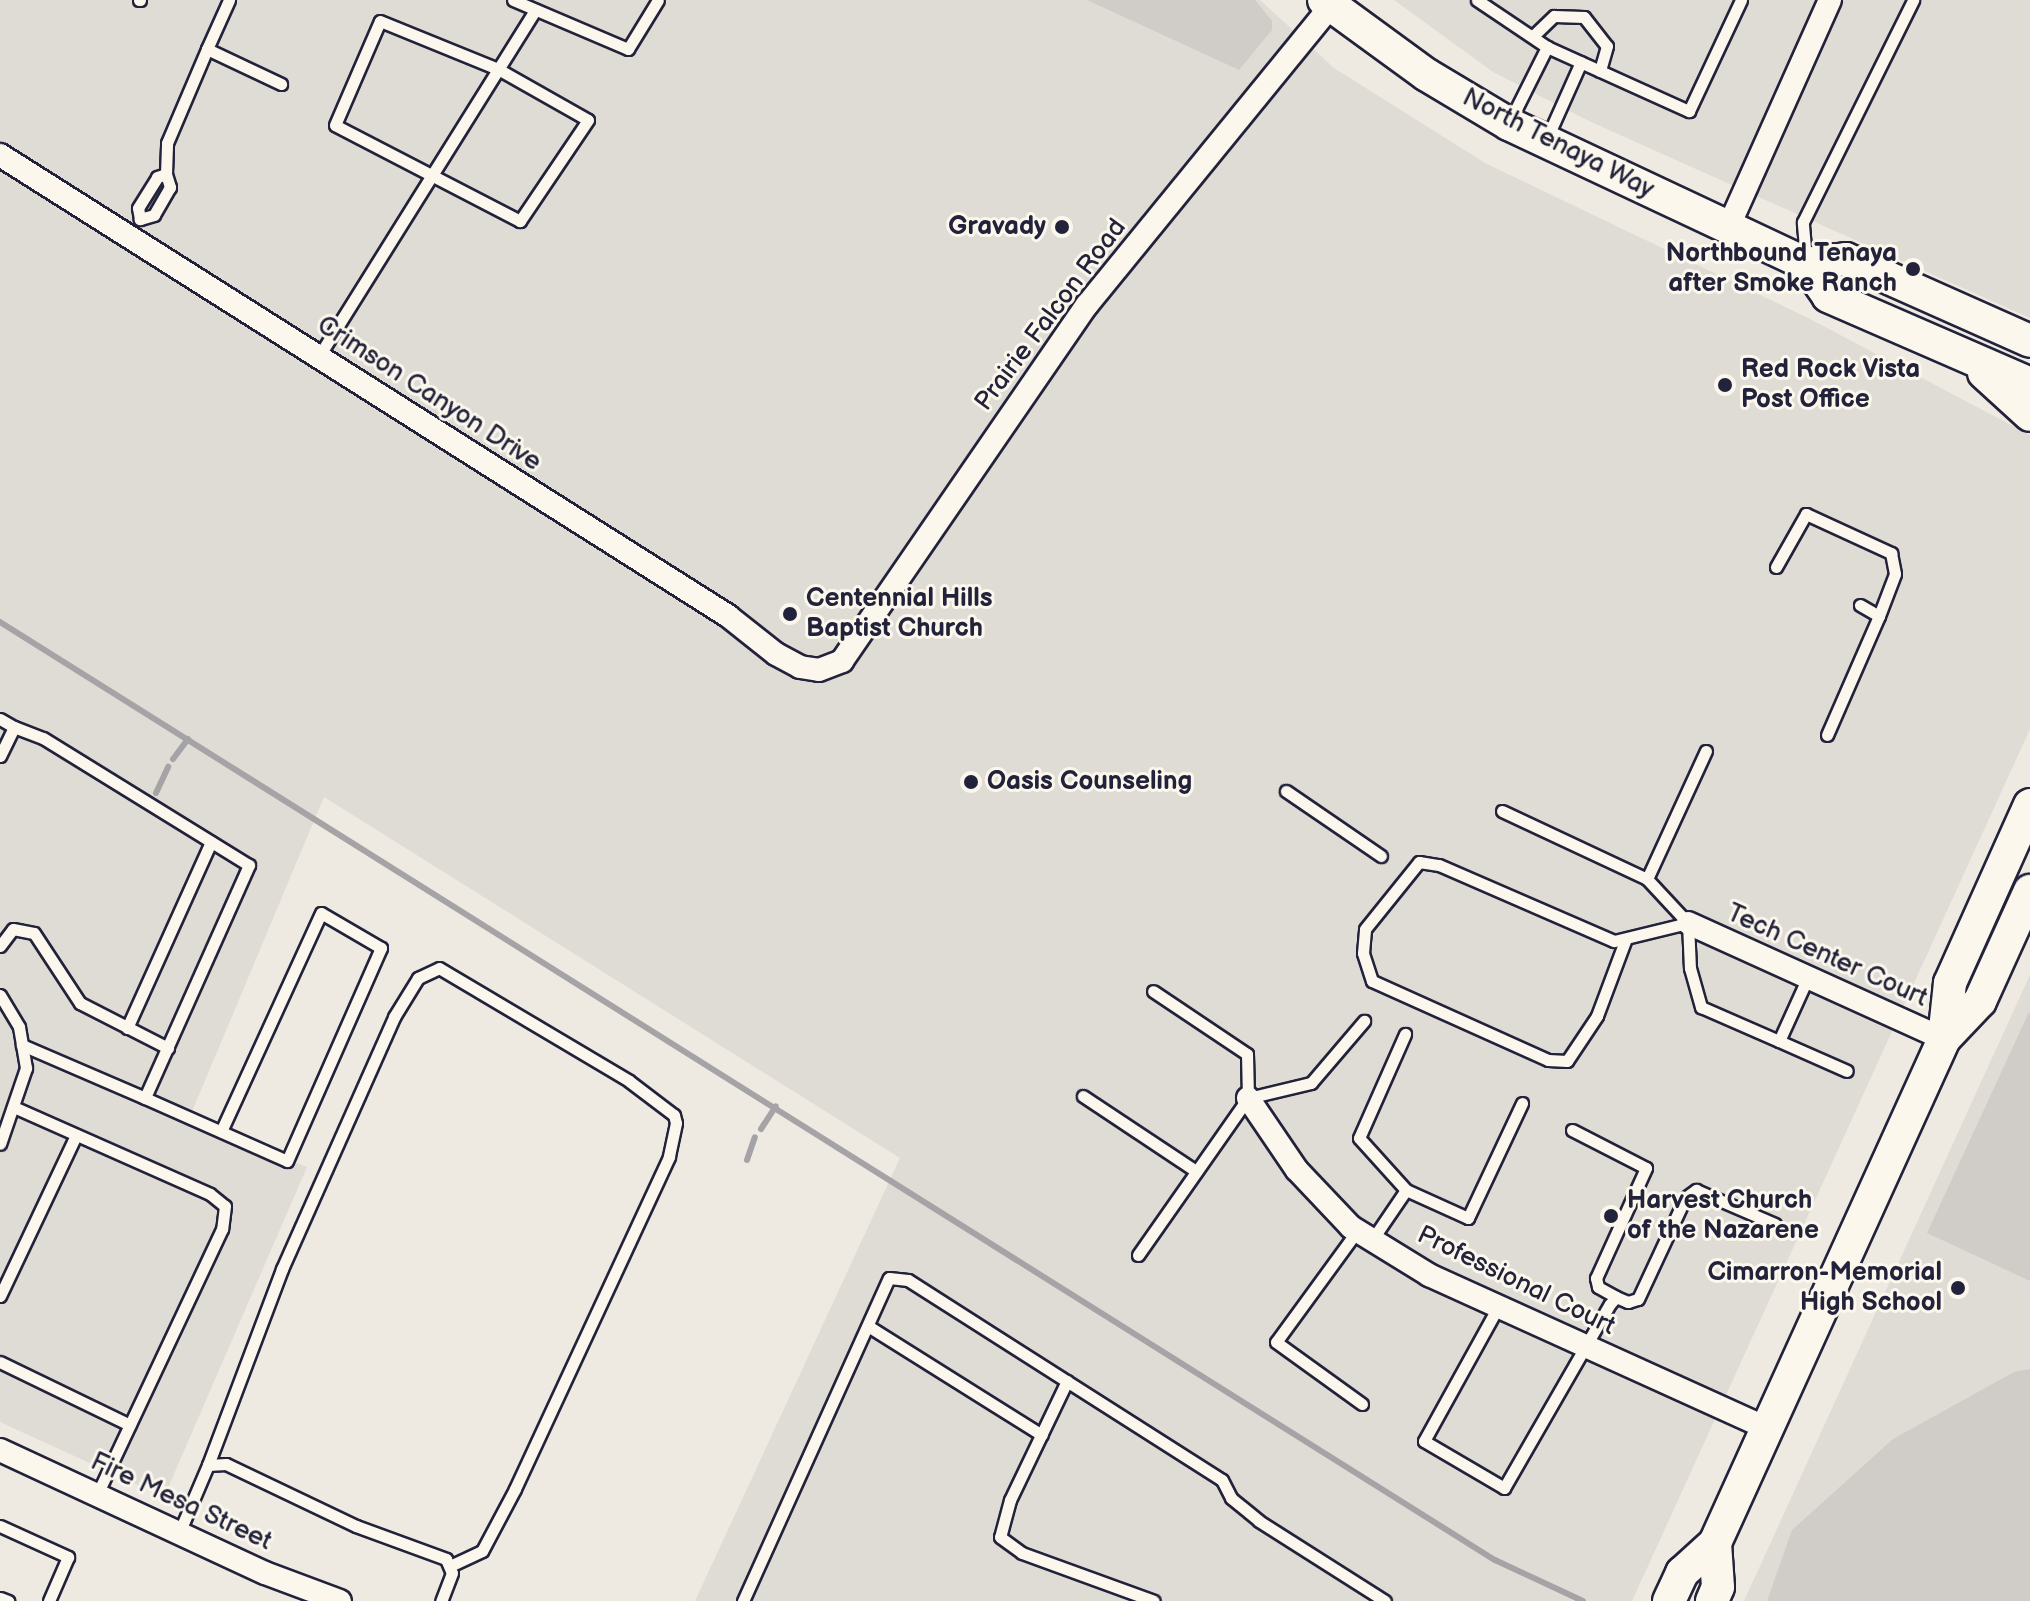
<!DOCTYPE html>
<html>
<head>
<meta charset="utf-8">
<style>
	body { margin:0 }
	#map { position:relative; width:2030px; height:1601px; overflow:hidden; background:#eeeae2; font-family:"Balsamiq Sans",sans-serif }
	div>[style] { position:absolute }
	.built>* { inset:0; background:#dfdbd5 }
	.green>* { inset:0; background:#d0cdc9 }
	.stream>* { height:6px; margin:-3px; padding:0 3px; transform-origin:3px; border-radius:3px; background:#a6a3a7 }
	.roads { filter:drop-shadow(2px 0 #22223b) drop-shadow(-2px 0 #22223b) drop-shadow(0 2px #22223b) drop-shadow(0 -2px #22223b) }
	.lane>* { height:11px; margin:-5.5px; padding:0 5.5px; transform-origin:5.5px; border-radius:5.5px; background:#fbf7ec }
	.street>* { height:22px; margin:-11px; padding:0 11px; transform-origin:11px; border-radius:11px; background:#fbf7ec }
	.secondary>* { height:32px; margin:-16px; padding:0 16px; transform-origin:16px; border-radius:16px; background:#fbf7ec }
	.dots>* { width:22px; height:22px; translate:-50% -50%; box-sizing:border-box; border:4px solid #fbf7ec; border-radius:50% }
	span { translate:-50% -50%; white-space:nowrap; text-align:center; line-height:1.15; -webkit-text-stroke:6px #fbf7ec; paint-order:stroke }
	.street-label { font-size:26px; color:#22223b }
	.poi-label { font-size:26px; color:#22223b; font-weight:700 }
	.right { translate:-100% -50%; text-align:right }
	.left { translate:0 -50%; text-align:left }
</style>
</head>
<body>
<div id="map">
	<div class="built">
		<div style="clip-path:polygon(0 0,1260px 0,1334px 68px,1485px 163px,1808px 318px,2030px 435px,2030px 729px,1632px 1601px,695px 1601px,900px 1158px,324px 797px,188px 1121px,307px 1167px,164px 1497px,0 1422px)"></div>
		<div style="clip-path:polygon(1394px 0,2030px 0,2030px 318px,1591px 122px,1493px 72px)"></div>
		<div style="clip-path:polygon(2030px 975px,2030px 1601px,1744px 1601px)"></div>
	</div>
	<div class="green">
		<div style="clip-path:polygon(1087px 0,1255px 0,1272px 21px,1272px 30px,1239px 70px)"></div>
		<div style="clip-path:polygon(2029px 1012px,2030px 1013px,2030px 1281px,1927px 1233px)"></div>
		<div style="clip-path:polygon(2030px 1369px,2030px 1601px,1767px 1601px,1792px 1530px,1893px 1439px,2014px 1372px)"></div>
	</div>
	<div class="stream">
		<div style="left:0;top:622px;width:1765px;rotate:32.11deg"></div>
		<div style="left:1495px;top:1560px;width:97px;rotate:25deg"></div>
		<div style="left:173px;top:759px;width:25px;rotate:-53deg"></div>
		<div style="left:156px;top:793px;width:29px;rotate:-65deg"></div>
		<div style="left:761px;top:1129px;width:27px;rotate:-57deg"></div>
		<div style="left:747px;top:1160px;width:24px;rotate:-71deg"></div>
	</div>
	<div class="roads">
		<div class="lane">
			<div style="left:139px;top:0;width:1px"></div>
			<div style="left:513px;top:0;width:125px;rotate:23.1deg"></div>
			<div style="left:628px;top:49px;width:57px;rotate:-58.5deg"></div>
			<div style="left:1477px;top:0;width:84px;rotate:33.9deg"></div>
			<div style="left:1547px;top:47px;width:156px;rotate:24.3deg"></div>
			<div style="left:1689px;top:111px;width:123px;rotate:-64.9deg"></div>
			<div style="left:380px;top:21px;width:127px;rotate:22.1deg"></div>
			<div style="left:498px;top:69px;width:103px;rotate:29.5deg"></div>
			<div style="left:588px;top:120px;width:122px;rotate:124deg"></div>
			<div style="left:520px;top:221px;width:208px;rotate:-152.6deg"></div>
			<div style="left:335px;top:125px;width:113px;rotate:-66.6deg"></div>
			<div style="left:1533px;top:36px;width:29px;rotate:-44deg"></div>
			<div style="left:1554px;top:16px;width:30px;rotate:2deg"></div>
			<div style="left:1584px;top:17px;width:37px;rotate:52deg"></div>
			<div style="left:1607px;top:46px;width:26px;rotate:106deg"></div>
			<div style="left:207px;top:49px;width:54px;rotate:-65.8deg"></div>
			<div style="left:1510px;top:121px;width:83px;rotate:-63.4deg"></div>
			<div style="left:1547px;top:138px;width:83px;rotate:-65.9deg"></div>
			<div style="left:166px;top:174px;width:31px;rotate:-88deg"></div>
			<div style="left:167px;top:143px;width:102px;rotate:-66.9deg"></div>
			<div style="left:207px;top:49px;width:82px;rotate:25.3deg"></div>
			<div style="left:166px;top:174px;width:14px;rotate:73deg"></div>
			<div style="left:170px;top:187px;width:32px;rotate:120deg"></div>
			<div style="left:154px;top:215px;width:15px;rotate:164deg"></div>
			<div style="left:140px;top:219px;width:11px;rotate:-100deg"></div>
			<div style="left:138px;top:208px;width:36px;rotate:-58deg"></div>
			<div style="left:157px;top:177px;width:9px;rotate:-18deg"></div>
			<div style="left:1806px;top:259px;width:37px;rotate:-95deg"></div>
			<div style="left:1803px;top:222px;width:248px;rotate:-63.6deg"></div>
			<div style="left:319px;top:356px;width:408px;rotate:-58deg"></div>
			<div style="left:1776px;top:567px;width:61px;rotate:-60.5deg"></div>
			<div style="left:1806px;top:514px;width:94px;rotate:24.6deg"></div>
			<div style="left:1891px;top:553px;width:21px;rotate:79deg"></div>
			<div style="left:1895px;top:574px;width:45px;rotate:110.9deg"></div>
			<div style="left:0;top:719px;width:16px;rotate:30deg"></div>
			<div style="left:1827px;top:735px;width:130px;rotate:-66.4deg"></div>
			<div style="left:1879px;top:616px;width:22px;rotate:-150deg"></div>
			<div style="left:0;top:756px;width:32px;rotate:-64deg"></div>
			<div style="left:14px;top:727px;width:31px;rotate:21deg"></div>
			<div style="left:43px;top:738px;width:242px;rotate:31.7deg"></div>
			<div style="left:249px;top:865px;width:255px;rotate:114.1deg"></div>
			<div style="left:145px;top:1098px;width:134px;rotate:-156.7deg"></div>
			<div style="left:1286px;top:791px;width:115px;rotate:34.4deg"></div>
			<div style="left:1502px;top:811px;width:160px;rotate:25.1deg"></div>
			<div style="left:1647px;top:879px;width:60px;rotate:47deg"></div>
			<div style="left:1688px;top:923px;width:45px;rotate:87.5deg"></div>
			<div style="left:1690px;top:968px;width:41px;rotate:74.2deg"></div>
			<div style="left:1701px;top:1007px;width:85px;rotate:23.6deg"></div>
			<div style="left:1779px;top:1041px;width:70px;rotate:-65.6deg"></div>
			<div style="left:1647px;top:879px;width:141px;rotate:-65.3deg"></div>
			<div style="left:1625px;top:941px;width:80px;rotate:110.5deg"></div>
			<div style="left:1597px;top:1016px;width:54px;rotate:123.7deg"></div>
			<div style="left:1567px;top:1061px;width:19px;rotate:-177deg"></div>
			<div style="left:1548px;top:1060px;width:193px;rotate:-155.8deg"></div>
			<div style="left:1372px;top:981px;width:29px;rotate:-108deg"></div>
			<div style="left:1363px;top:953px;width:24px;rotate:-85deg"></div>
			<div style="left:1365px;top:929px;width:86px;rotate:-51.1deg"></div>
			<div style="left:1419px;top:862px;width:20px;rotate:9deg"></div>
			<div style="left:1439px;top:865px;width:191px;rotate:23.5deg"></div>
			<div style="left:1614px;top:941px;width:76px;rotate:-13.7deg"></div>
			<div style="left:0;top:946px;width:21px;rotate:-53deg"></div>
			<div style="left:13px;top:929px;width:21px;rotate:11deg"></div>
			<div style="left:34px;top:933px;width:84px;rotate:56.7deg"></div>
			<div style="left:80px;top:1003px;width:99px;rotate:27.1deg"></div>
			<div style="left:0;top:995px;width:37px;rotate:59deg"></div>
			<div style="left:19px;top:1027px;width:42px;rotate:80.3deg"></div>
			<div style="left:26px;top:1068px;width:80px;rotate:108.9deg"></div>
			<div style="left:127px;top:1028px;width:204px;rotate:-65.7deg"></div>
			<div style="left:1779px;top:1041px;width:74px;rotate:23.8deg"></div>
			<div style="left:1083px;top:1096px;width:136px;rotate:33.6deg"></div>
			<div style="left:145px;top:1098px;width:155px;rotate:23.9deg"></div>
			<div style="left:287px;top:1161px;width:233px;rotate:-66.2deg"></div>
			<div style="left:381px;top:948px;width:69px;rotate:-149.7deg"></div>
			<div style="left:321px;top:913px;width:240px;rotate:114.6deg"></div>
			<div style="left:1248px;top:1098px;width:65px;rotate:-13.4deg"></div>
			<div style="left:1311px;top:1083px;width:82px;rotate:-49.5deg"></div>
			<div style="left:16px;top:1108px;width:212px;rotate:23.9deg"></div>
			<div style="left:210px;top:1194px;width:19px;rotate:39deg"></div>
			<div style="left:225px;top:1206px;width:23px;rotate:97deg"></div>
			<div style="left:222px;top:1229px;width:294px;rotate:115.2deg"></div>
			<div style="left:1572px;top:1130px;width:83px;rotate:27.2deg"></div>
			<div style="left:1646px;top:1168px;width:121px;rotate:114.4deg"></div>
			<div style="left:1596px;top:1278px;width:9px;rotate:77deg"></div>
			<div style="left:1598px;top:1287px;width:21px;rotate:29deg"></div>
			<div style="left:1406px;top:1190px;width:68px;rotate:24.3deg"></div>
			<div style="left:1468px;top:1218px;width:127px;rotate:-64.8deg"></div>
			<div style="left:1357px;top:1231px;width:137px;rotate:126.1deg"></div>
			<div style="left:1276px;top:1342px;width:106px;rotate:35.8deg"></div>
			<div style="left:1372px;top:1240px;width:60px;rotate:-55.8deg"></div>
			<div style="left:1406px;top:1190px;width:70px;rotate:-132.1deg"></div>
			<div style="left:1359px;top:1138px;width:114px;rotate:-66.1deg"></div>
			<div style="left:1138px;top:1255px;width:192px;rotate:-55deg"></div>
			<div style="left:1248px;top:1098px;width:44px;rotate:-91.3deg"></div>
			<div style="left:1247px;top:1054px;width:113px;rotate:-146.2deg"></div>
			<div style="left:0;top:1296px;width:178px;rotate:-64.7deg"></div>
			<div style="left:1498px;top:1307px;width:153px;rotate:118.9deg"></div>
			<div style="left:1424px;top:1441px;width:93px;rotate:30.4deg"></div>
			<div style="left:1504px;top:1488px;width:212px;rotate:-60.1deg"></div>
			<div style="left:1610px;top:1304px;width:9px;rotate:-49deg"></div>
			<div style="left:1616px;top:1297px;width:13px;rotate:23deg"></div>
			<div style="left:1628px;top:1302px;width:10px;rotate:-17deg"></div>
			<div style="left:1638px;top:1299px;width:111px;rotate:-65deg"></div>
			<div style="left:1685px;top:1198px;width:14px;rotate:-36deg"></div>
			<div style="left:1696px;top:1190px;width:86px;rotate:23.3deg"></div>
			<div style="left:868px;top:1326px;width:205px;rotate:32.1deg"></div>
			<div style="left:0;top:1362px;width:144px;rotate:25.9deg"></div>
			<div style="left:1067px;top:1381px;width:132px;rotate:115.6deg"></div>
			<div style="left:1010px;top:1500px;width:38px;rotate:105deg"></div>
			<div style="left:1000px;top:1537px;width:27px;rotate:36deg"></div>
			<div style="left:1022px;top:1553px;width:140px;rotate:20deg"></div>
			<div style="left:208px;top:1465px;width:210px;rotate:-69.3deg"></div>
			<div style="left:282px;top:1269px;width:276px;rotate:-66deg"></div>
			<div style="left:394px;top:1017px;width:46px;rotate:-58.4deg"></div>
			<div style="left:418px;top:978px;width:23px;rotate:-25deg"></div>
			<div style="left:439px;top:968px;width:221px;rotate:30.7deg"></div>
			<div style="left:629px;top:1081px;width:56px;rotate:37.1deg"></div>
			<div style="left:674px;top:1115px;width:8px;rotate:76deg"></div>
			<div style="left:676px;top:1123px;width:35px;rotate:102deg"></div>
			<div style="left:669px;top:1157px;width:366px;rotate:114.9deg"></div>
			<div style="left:515px;top:1489px;width:70px;rotate:118deg"></div>
			<div style="left:482px;top:1551px;width:33px;rotate:155deg"></div>
			<div style="left:0;top:1526px;width:75px;rotate:24.5deg"></div>
			<div style="left:68px;top:1557px;width:48px;rotate:113.4deg"></div>
			<div style="left:179px;top:1533px;width:74px;rotate:-66.9deg"></div>
			<div style="left:208px;top:1465px;width:18px;rotate:-3deg"></div>
			<div style="left:226px;top:1464px;width:144px;rotate:25.5deg"></div>
			<div style="left:356px;top:1526px;width:96px;rotate:20.1deg"></div>
			<div style="left:446px;top:1559px;width:15px;rotate:67deg"></div>
			<div style="left:452px;top:1573px;width:30px;rotate:111deg"></div>
			<div style="left:0;top:1598px;width:9px;rotate:21deg"></div>
			<div style="left:743px;top:1601px;width:354px;rotate:-65.7deg"></div>
			<div style="left:889px;top:1278px;width:19px;rotate:6deg"></div>
			<div style="left:908px;top:1280px;width:372px;rotate:32.5deg"></div>
			<div style="left:1222px;top:1480px;width:20px;rotate:63deg"></div>
			<div style="left:1231px;top:1498px;width:36px;rotate:39deg"></div>
			<div style="left:1259px;top:1521px;width:149px;rotate:32.4deg"></div>
		</div>
		<div class="street">
			<div style="left:0;top:155px;width:862px;rotate:32.34deg"></div>
			<div style="left:728px;top:616px;width:61px;rotate:38.4deg"></div>
			<div style="left:776px;top:654px;width:27px;rotate:28deg"></div>
			<div style="left:800px;top:667px;width:19px;rotate:9deg"></div>
			<div style="left:819px;top:670px;width:25px;rotate:-21deg"></div>
			<div style="left:842px;top:661px;width:432px;rotate:-55.5deg"></div>
			<div style="left:1087px;top:305px;width:386px;rotate:-50.8deg"></div>
			<div style="left:1728px;top:228px;width:250px;rotate:-65.9deg"></div>
			<div style="left:1688px;top:923px;width:281px;rotate:24.4deg"></div>
			<div style="left:1248px;top:1098px;width:87px;rotate:55.8deg"></div>
			<div style="left:1297px;top:1170px;width:79px;rotate:46.5deg"></div>
			<div style="left:1351px;top:1227px;width:92px;rotate:31.6deg"></div>
			<div style="left:1429px;top:1275px;width:371px;rotate:24.4deg"></div>
			<div style="left:0;top:1450px;width:292px;rotate:24.9deg"></div>
			<div style="left:265px;top:1573px;width:80px;rotate:20.5deg"></div>
		</div>
		<div class="secondary">
			<div style="left:1324px;top:0;width:127px;rotate:36.1deg"></div>
			<div style="left:1427px;top:75px;width:96px;rotate:30.9deg"></div>
			<div style="left:1509px;top:124px;width:328px;rotate:25.2deg"></div>
			<div style="left:1806px;top:264px;width:39px;rotate:55deg"></div>
			<div style="left:1828px;top:296px;width:220px;rotate:23.5deg"></div>
			<div style="left:1806px;top:264px;width:40px;rotate:-7.1deg"></div>
			<div style="left:1846px;top:259px;width:201px;rotate:24deg"></div>
			<div style="left:1984px;top:373px;width:62px;rotate:42.4deg"></div>
			<div style="left:1944px;top:1039px;width:52px;rotate:-46.5deg"></div>
			<div style="left:1980px;top:1001px;width:121px;rotate:-65.6deg"></div>
			<div style="left:1669px;top:1601px;width:31px;rotate:-65deg"></div>
			<div style="left:1682px;top:1573px;width:45px;rotate:-42.3deg"></div>
			<div style="left:1715px;top:1543px;width:554px;rotate:-65.56deg"></div>
			<div style="left:1944px;top:1039px;width:56px;rotate:-83.9deg"></div>
			<div style="left:1950px;top:983px;width:195px;rotate:-65.8deg"></div>
			<div style="left:1712px;top:1601px;width:15px;rotate:-67deg"></div>
			<div style="left:1718px;top:1587px;width:44px;rotate:-93.9deg"></div>
		</div>
	</div>
	<div class="dots">
		<div style="left:1062px;top:227px;background:#22223b"></div>
		<div style="left:1913px;top:269px;background:#22223b"></div>
		<div style="left:1725px;top:385px;background:#22223b"></div>
		<div style="left:790px;top:614px;background:#22223b"></div>
		<div style="left:971px;top:782px;background:#22223b"></div>
		<div style="left:1611px;top:1216px;background:#22223b"></div>
		<div style="left:1958px;top:1288px;background:#22223b"></div>
	</div>
	<div class="street-label">
		<span style="left:1558px;top:144px;rotate:27deg">North Tenaya Way</span>
		<span style="left:1051px;top:315px;rotate:-53deg">Prairie Falcon Road</span>
		<span style="left:429px;top:394px;rotate:33deg">Crimson Canyon Drive</span>
		<span style="left:1827px;top:956px;rotate:24deg">Tech Center Court</span>
		<span style="left:1516px;top:1281px;rotate:26deg">Professional Court</span>
		<span style="left:181px;top:1502px;rotate:25deg">Fire Mesa Street</span>
	</div>
	<div class="poi-label">
		<span class="right" style="left:1046px;top:227px">Gravady</span>
		<span class="right" style="left:1897px;top:269px">Northbound Tenaya<br>after Smoke Ranch</span>
		<span class="left" style="left:1741px;top:385px">Red Rock Vista<br>Post Office</span>
		<span class="left" style="left:806px;top:614px">Centennial Hills<br>Baptist Church</span>
		<span class="left" style="left:987px;top:782px">Oasis Counseling</span>
		<span class="left" style="left:1627px;top:1216px">Harvest Church<br>of the Nazarene</span>
		<span class="right" style="left:1942px;top:1288px">Cimarron-Memorial<br>High School</span>
	</div>
</div>
</body>
</html>
